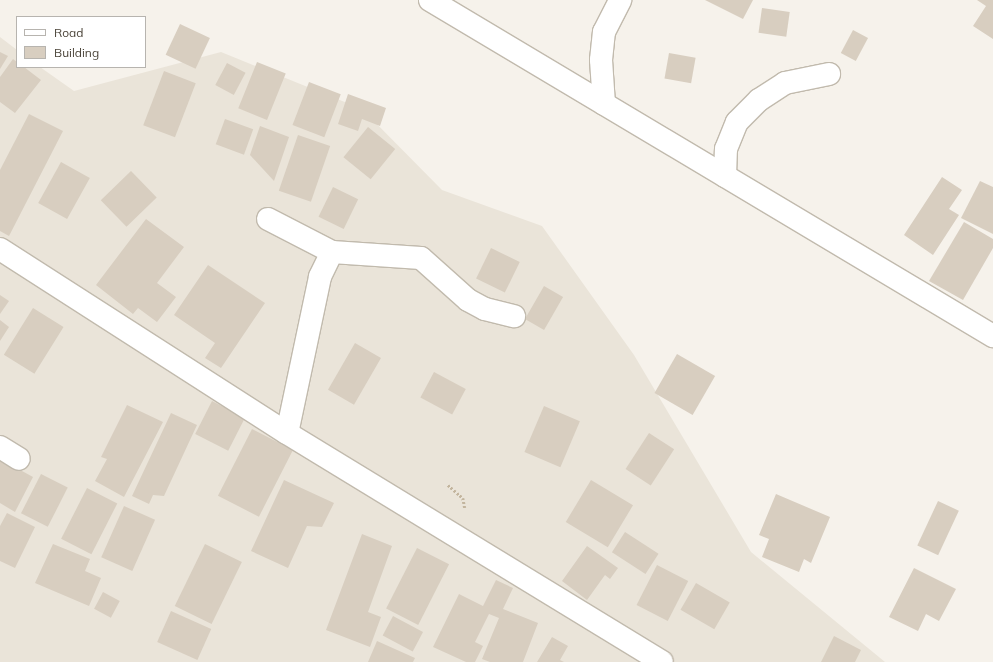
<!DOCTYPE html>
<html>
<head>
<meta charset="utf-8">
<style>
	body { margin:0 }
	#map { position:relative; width:993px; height:662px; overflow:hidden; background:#f6f2eb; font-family:Mulish,sans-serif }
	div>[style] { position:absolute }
	.residential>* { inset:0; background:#eae4d9 }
	.building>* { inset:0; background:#d8cec0; transform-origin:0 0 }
	.path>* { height:2.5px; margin-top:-1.25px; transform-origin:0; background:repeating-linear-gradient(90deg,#c3b59e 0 2px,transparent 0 4px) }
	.roads { filter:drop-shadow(1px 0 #c1baad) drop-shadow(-1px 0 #c1baad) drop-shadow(0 1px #c1baad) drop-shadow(0 -1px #c1baad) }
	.minor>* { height:22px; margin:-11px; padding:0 11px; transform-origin:11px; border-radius:11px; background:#fff }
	span { translate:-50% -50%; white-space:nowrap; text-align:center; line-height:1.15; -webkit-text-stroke:3px #fff; paint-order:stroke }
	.legend { position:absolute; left:16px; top:16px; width:130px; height:52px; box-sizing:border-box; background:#fff; border:1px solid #b7b4af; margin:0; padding:5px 7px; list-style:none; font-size:12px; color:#4a4338 }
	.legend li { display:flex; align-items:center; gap:8px; height:20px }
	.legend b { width:20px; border:1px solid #b7b4af }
</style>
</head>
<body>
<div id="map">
	<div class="residential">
		<div style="clip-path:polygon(0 37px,17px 50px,17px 67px,40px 67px,74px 91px,221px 52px,362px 109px,442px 190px,542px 226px,634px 355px,751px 552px,885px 662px,0 662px)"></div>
	</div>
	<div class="building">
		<div style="clip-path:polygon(705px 0,753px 0,743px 19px)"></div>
		<div style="clip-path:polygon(977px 0,993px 0,993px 39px,973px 26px,986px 6px)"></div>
		<div style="left:762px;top:8px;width:28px;height:25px;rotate:8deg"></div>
		<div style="left:180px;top:24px;width:33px;height:34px;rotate:25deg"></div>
		<div style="left:853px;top:30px;width:17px;height:26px;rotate:28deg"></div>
		<div style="clip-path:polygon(0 52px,8px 56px,0 69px)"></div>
		<div style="left:669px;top:53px;width:27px;height:26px;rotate:10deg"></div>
		<div style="clip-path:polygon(13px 59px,17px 62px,17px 67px,24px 67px,41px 80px,15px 113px,0 102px,0 77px)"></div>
		<div style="left:257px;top:62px;width:31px;height:50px;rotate:22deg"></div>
		<div style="left:227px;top:63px;width:21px;height:25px;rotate:28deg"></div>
		<div style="left:164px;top:71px;width:34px;height:58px;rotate:21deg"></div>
		<div style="left:309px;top:82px;width:34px;height:46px;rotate:21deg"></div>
		<div style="clip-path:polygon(348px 94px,386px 108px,380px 126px,362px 119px,358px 131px,338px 124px)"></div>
		<div style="clip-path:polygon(29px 114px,63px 131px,9px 236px,0 231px,0 170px)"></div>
		<div style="left:225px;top:119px;width:30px;height:27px;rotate:20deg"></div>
		<div style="clip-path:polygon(260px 126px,289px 137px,274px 181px,250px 155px)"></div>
		<div style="left:368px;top:127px;width:35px;height:39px;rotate:39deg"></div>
		<div style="left:298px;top:135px;width:34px;height:59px;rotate:19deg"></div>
		<div style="left:61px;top:162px;width:33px;height:47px;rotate:29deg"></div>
		<div style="left:131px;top:171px;width:37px;height:42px;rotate:46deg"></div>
		<div style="clip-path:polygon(942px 177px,962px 190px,949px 209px,959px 215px,933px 255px,904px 235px)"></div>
		<div style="clip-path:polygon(980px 181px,993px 187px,993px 234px,961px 218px)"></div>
		<div style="left:333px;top:187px;width:28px;height:33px;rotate:26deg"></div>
		<div style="clip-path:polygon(146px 219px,184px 247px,157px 283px,176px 297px,157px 322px,138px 308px,133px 314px,96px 285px)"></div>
		<div style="clip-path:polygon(964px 222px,993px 239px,993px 248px,963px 300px,929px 281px)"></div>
		<div style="left:491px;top:248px;width:32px;height:34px;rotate:26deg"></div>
		<div style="clip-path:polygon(208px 265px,265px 303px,221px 368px,205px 358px,215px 343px,174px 315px)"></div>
		<div style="left:544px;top:286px;width:22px;height:38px;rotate:30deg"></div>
		<div style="clip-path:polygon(0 295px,9px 301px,0 314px)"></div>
		<div style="left:33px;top:308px;width:36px;height:55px;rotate:32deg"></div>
		<div style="clip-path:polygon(0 320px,9px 327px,0 341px)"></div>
		<div style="left:355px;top:343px;width:30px;height:54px;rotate:30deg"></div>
		<div style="left:677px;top:354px;width:44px;height:45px;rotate:30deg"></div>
		<div style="left:434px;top:372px;width:36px;height:29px;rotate:28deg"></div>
		<div style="left:212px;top:401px;width:37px;height:37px;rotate:27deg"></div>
		<div style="clip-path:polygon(127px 405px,163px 422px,124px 497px,95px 481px,107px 459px,101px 457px)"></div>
		<div style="left:544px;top:406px;width:39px;height:50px;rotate:23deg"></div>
		<div style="clip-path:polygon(171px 413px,197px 425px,164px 496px,153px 495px,149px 504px,132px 496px)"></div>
		<div style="left:252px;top:429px;width:46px;height:75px;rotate:27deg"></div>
		<div style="left:649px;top:433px;width:30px;height:43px;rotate:33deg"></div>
		<div style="clip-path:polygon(0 459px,33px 477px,15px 512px,0 503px)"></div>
		<div style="left:41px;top:474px;width:30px;height:44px;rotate:27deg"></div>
		<div style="clip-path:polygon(284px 480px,334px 503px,322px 527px,307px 526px,288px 568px,251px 551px)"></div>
		<div style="left:591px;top:480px;width:49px;height:49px;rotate:31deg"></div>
		<div style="left:87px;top:488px;width:34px;height:57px;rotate:27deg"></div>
		<div style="clip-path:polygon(776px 494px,830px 517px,811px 563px,804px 559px,799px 572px,762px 557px,769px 539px,759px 535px)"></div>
		<div style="left:938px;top:501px;width:23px;height:49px;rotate:25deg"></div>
		<div style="left:124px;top:506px;width:34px;height:56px;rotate:24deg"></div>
		<div style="clip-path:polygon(7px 513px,35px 527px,15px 568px,0 561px,0 526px)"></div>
		<div style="left:625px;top:532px;width:40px;height:24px;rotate:33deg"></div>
		<div style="clip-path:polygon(362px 534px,392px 546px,368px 612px,381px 617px,370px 647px,326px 630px)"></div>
		<div style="clip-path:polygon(53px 544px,90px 559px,85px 571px,101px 578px,89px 606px,35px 583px)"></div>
		<div style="left:205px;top:544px;width:41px;height:69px;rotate:26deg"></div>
		<div style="clip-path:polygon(587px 546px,618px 568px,610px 579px,605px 575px,587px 600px,562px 581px)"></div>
		<div style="left:417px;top:548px;width:36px;height:68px;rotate:27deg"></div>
		<div style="left:657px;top:565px;width:35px;height:45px;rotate:27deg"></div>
		<div style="clip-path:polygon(914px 568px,956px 589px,939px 621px,926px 614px,918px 631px,889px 617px)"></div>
		<div style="clip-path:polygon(496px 580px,513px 588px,503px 609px,538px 623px,523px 662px,490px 662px,482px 659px,499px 618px,489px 614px,475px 642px,483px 646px,475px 662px,466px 662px,433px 647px,459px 594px,483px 606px)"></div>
		<div style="left:696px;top:583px;width:39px;height:31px;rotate:30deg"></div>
		<div style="left:103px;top:592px;width:19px;height:19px;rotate:28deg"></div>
		<div style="left:171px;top:611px;width:44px;height:34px;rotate:24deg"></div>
		<div style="left:393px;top:616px;width:34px;height:22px;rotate:28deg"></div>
		<div style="clip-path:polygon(834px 636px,861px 650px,855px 662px,821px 662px)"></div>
		<div style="clip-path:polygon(552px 637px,568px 646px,560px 660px,564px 662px,537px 662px)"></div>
		<div style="clip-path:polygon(377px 641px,415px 658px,413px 662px,368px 662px)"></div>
	</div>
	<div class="path">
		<div style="left:448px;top:485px;width:20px;rotate:41deg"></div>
		<div style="left:463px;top:498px;width:10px;rotate:79deg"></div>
	</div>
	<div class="roads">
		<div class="minor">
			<div style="left:430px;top:0;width:656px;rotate:30.83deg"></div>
			<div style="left:604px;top:104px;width:44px;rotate:-93.9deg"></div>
			<div style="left:601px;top:60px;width:28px;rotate:-84deg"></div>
			<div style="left:604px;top:32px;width:36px;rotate:-63deg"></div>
			<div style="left:725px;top:176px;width:27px;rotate:-88deg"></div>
			<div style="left:726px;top:149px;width:29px;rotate:-68deg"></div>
			<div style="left:737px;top:122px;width:31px;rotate:-45deg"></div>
			<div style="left:759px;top:100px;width:31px;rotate:-33deg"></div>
			<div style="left:785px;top:83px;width:45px;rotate:-11.6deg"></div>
			<div style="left:268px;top:219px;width:72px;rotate:27.3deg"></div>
			<div style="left:332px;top:252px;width:28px;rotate:116deg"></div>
			<div style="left:320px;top:277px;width:159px;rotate:101.9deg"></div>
			<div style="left:0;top:249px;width:341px;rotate:32.7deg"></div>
			<div style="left:287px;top:433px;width:439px;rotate:31.4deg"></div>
			<div style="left:332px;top:252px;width:89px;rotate:3.9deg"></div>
			<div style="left:421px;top:258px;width:63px;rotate:41.8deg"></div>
			<div style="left:468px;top:300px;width:19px;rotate:28deg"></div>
			<div style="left:485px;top:309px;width:30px;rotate:14deg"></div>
			<div style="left:0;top:447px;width:22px;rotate:32deg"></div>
		</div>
	</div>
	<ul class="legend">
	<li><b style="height:5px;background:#fff"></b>Road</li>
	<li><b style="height:11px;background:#d8cec0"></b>Building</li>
	</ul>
</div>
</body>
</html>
